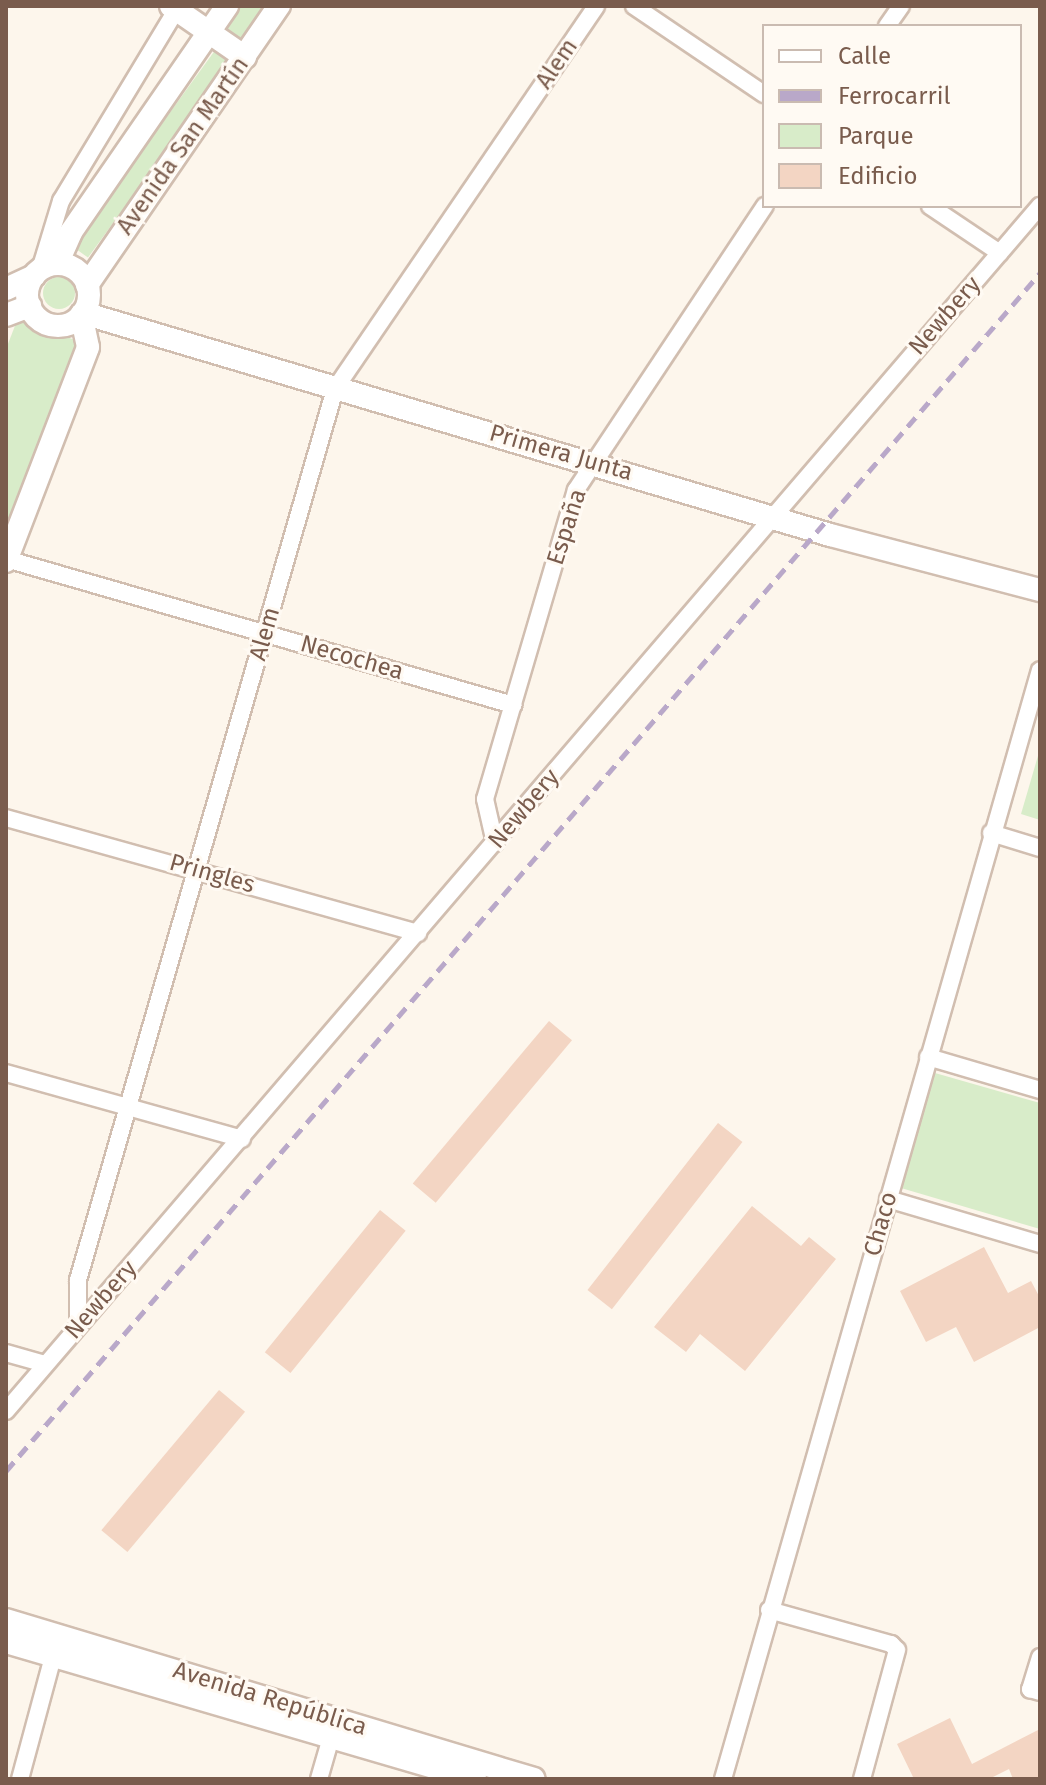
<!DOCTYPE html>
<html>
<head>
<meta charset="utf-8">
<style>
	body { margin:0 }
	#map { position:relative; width:1046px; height:1785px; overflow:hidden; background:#fdf6ec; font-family:"Fira Sans",sans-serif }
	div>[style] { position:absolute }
	.green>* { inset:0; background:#d8ecc9; transform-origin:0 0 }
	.round { border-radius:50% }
	.building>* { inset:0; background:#f3d5c3; transform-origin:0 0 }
	.roads { filter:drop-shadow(2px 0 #d1beb0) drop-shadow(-2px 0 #d1beb0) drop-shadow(0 2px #d1beb0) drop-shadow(0 -2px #d1beb0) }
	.street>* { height:16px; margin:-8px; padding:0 8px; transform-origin:8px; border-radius:8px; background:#fff }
	.secondary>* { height:22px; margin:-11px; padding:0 11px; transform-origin:11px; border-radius:11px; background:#fff }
	.secondary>.ring { margin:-11px; padding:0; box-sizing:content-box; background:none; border:22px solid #fff; border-radius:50% }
	.rail>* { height:5px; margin-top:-2.5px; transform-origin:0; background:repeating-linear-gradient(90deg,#b9a8c9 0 12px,transparent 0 20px) }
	span { translate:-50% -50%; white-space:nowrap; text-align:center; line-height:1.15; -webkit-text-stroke:6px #fffaf3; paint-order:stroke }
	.street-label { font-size:24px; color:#7a5c4d }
	.frame { position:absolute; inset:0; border:8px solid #7a5c4d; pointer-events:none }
	.legend { position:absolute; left:762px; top:24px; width:260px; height:184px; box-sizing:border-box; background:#fffaf3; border:2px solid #cabbb1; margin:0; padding:10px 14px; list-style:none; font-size:24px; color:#7a5c4d }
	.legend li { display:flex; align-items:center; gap:16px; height:40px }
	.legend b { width:40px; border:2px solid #cabbb1 }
</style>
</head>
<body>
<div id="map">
	<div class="green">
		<div style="clip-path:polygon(240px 6px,274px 6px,244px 50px,221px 35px)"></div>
		<div style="left:216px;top:49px;width:19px;height:244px;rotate:36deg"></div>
		<div class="round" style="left:43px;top:277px;width:32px;height:32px"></div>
		<div style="clip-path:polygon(18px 318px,80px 342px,6px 540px,6px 349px)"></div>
		<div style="clip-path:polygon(1040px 749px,1040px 820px,1021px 814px)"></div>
		<div style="clip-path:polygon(935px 1073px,1040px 1103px,1040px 1229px,901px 1188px)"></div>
	</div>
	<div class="building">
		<div style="left:549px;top:1021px;width:30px;height:212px;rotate:40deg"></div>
		<div style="left:718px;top:1123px;width:31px;height:212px;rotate:38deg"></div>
		<div style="clip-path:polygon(752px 1206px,801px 1246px,809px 1237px,836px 1259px,745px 1371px,700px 1334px,686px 1352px,654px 1327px)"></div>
		<div style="left:380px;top:1210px;width:33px;height:183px;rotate:39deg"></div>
		<div style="clip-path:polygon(984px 1247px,1008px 1293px,1031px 1281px,1040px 1298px,1040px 1327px,974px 1362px,956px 1327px,926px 1342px,900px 1291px)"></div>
		<div style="left:219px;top:1390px;width:34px;height:183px;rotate:40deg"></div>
		<div style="clip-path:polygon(950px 1718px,972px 1764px,1040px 1729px,1040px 1779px,1013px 1779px,1009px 1769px,989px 1779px,914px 1779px,897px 1744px)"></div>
	</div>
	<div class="roads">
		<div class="street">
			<div style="left:634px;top:6px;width:157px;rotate:34.1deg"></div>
			<div style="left:887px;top:26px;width:24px;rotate:-55deg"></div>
			<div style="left:930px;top:206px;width:84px;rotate:33.9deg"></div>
			<div style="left:40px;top:270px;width:72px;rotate:-73.1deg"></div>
			<div style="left:61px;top:201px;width:223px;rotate:-58.9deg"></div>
			<div style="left:6px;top:559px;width:528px;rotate:16.06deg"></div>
			<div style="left:6px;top:818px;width:428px;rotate:15.6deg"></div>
			<div style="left:991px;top:833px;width:51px;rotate:17deg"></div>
			<div style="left:495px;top:843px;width:45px;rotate:-102.8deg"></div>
			<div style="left:485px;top:799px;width:322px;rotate:-73.6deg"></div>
			<div style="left:576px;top:490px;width:341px;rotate:-56.4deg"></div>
			<div style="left:928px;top:1057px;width:117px;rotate:16.4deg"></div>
			<div style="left:6px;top:1073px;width:245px;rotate:15.6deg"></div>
			<div style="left:888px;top:1199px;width:159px;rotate:16.5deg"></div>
			<div style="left:78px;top:1325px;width:45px;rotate:-90deg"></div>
			<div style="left:78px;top:1280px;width:927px;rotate:-73.91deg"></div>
			<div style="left:335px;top:389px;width:463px;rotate:-55.7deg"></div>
			<div style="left:6px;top:1353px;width:41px;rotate:15.8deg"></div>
			<div style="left:6px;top:1411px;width:1588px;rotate:-49.37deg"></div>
			<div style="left:769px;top:1610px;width:127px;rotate:15.6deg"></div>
			<div style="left:891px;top:1644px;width:8px;rotate:45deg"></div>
			<div style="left:897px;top:1650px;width:134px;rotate:105.2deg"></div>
			<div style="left:1040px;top:1657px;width:34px;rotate:107deg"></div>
			<div style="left:1030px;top:1689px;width:10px;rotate:17deg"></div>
			<div style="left:20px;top:1779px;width:138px;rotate:-74.9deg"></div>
			<div style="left:319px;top:1779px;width:54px;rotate:-73.9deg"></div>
			<div style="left:723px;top:1779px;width:1153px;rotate:-74.05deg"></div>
		</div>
		<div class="secondary">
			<div style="left:171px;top:6px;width:90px;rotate:34.6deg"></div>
			<div style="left:57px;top:264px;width:35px;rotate:-66deg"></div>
			<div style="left:71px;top:232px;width:275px;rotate:-55.4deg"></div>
			<div class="ring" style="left:27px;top:264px;width:40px;height:40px"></div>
			<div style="left:87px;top:285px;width:339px;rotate:-55.5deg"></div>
			<div style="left:6px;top:289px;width:31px;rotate:-25deg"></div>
			<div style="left:83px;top:313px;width:779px;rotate:16.55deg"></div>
			<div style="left:830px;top:535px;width:217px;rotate:14.7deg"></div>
			<div style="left:6px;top:315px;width:26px;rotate:-21deg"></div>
			<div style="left:6px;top:561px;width:229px;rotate:-69deg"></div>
			<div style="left:88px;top:347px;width:33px;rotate:-102deg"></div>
			<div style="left:6px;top:1620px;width:551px;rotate:16.76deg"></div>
			<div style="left:6px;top:1642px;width:489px;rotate:16.3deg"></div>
		</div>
	</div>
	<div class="rail">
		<div style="left:6px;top:1471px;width:1583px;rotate:-49.2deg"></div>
	</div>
	<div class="street-label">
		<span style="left:557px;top:64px;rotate:-56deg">Alem</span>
		<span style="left:183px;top:146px;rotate:-55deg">Avenida San Martín</span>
		<span style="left:945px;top:316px;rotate:-49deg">Newbery</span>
		<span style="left:561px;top:453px;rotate:16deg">Primera Junta</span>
		<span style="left:567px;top:527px;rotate:-72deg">España</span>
		<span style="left:265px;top:634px;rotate:-74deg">Alem</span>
		<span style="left:352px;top:658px;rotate:16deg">Necochea</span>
		<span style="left:524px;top:809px;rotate:-50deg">Newbery</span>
		<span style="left:212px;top:874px;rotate:16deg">Pringles</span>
		<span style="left:881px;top:1224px;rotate:-74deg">Chaco</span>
		<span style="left:101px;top:1300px;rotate:-49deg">Newbery</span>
		<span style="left:270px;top:1699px;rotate:17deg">Avenida República</span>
	</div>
	<div class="frame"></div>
	<ul class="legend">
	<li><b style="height:10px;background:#fff"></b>Calle</li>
	<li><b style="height:10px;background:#b9a8c9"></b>Ferrocarril</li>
	<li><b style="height:22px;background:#d8ecc9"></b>Parque</li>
	<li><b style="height:22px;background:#f3d5c3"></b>Edificio</li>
	</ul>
</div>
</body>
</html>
